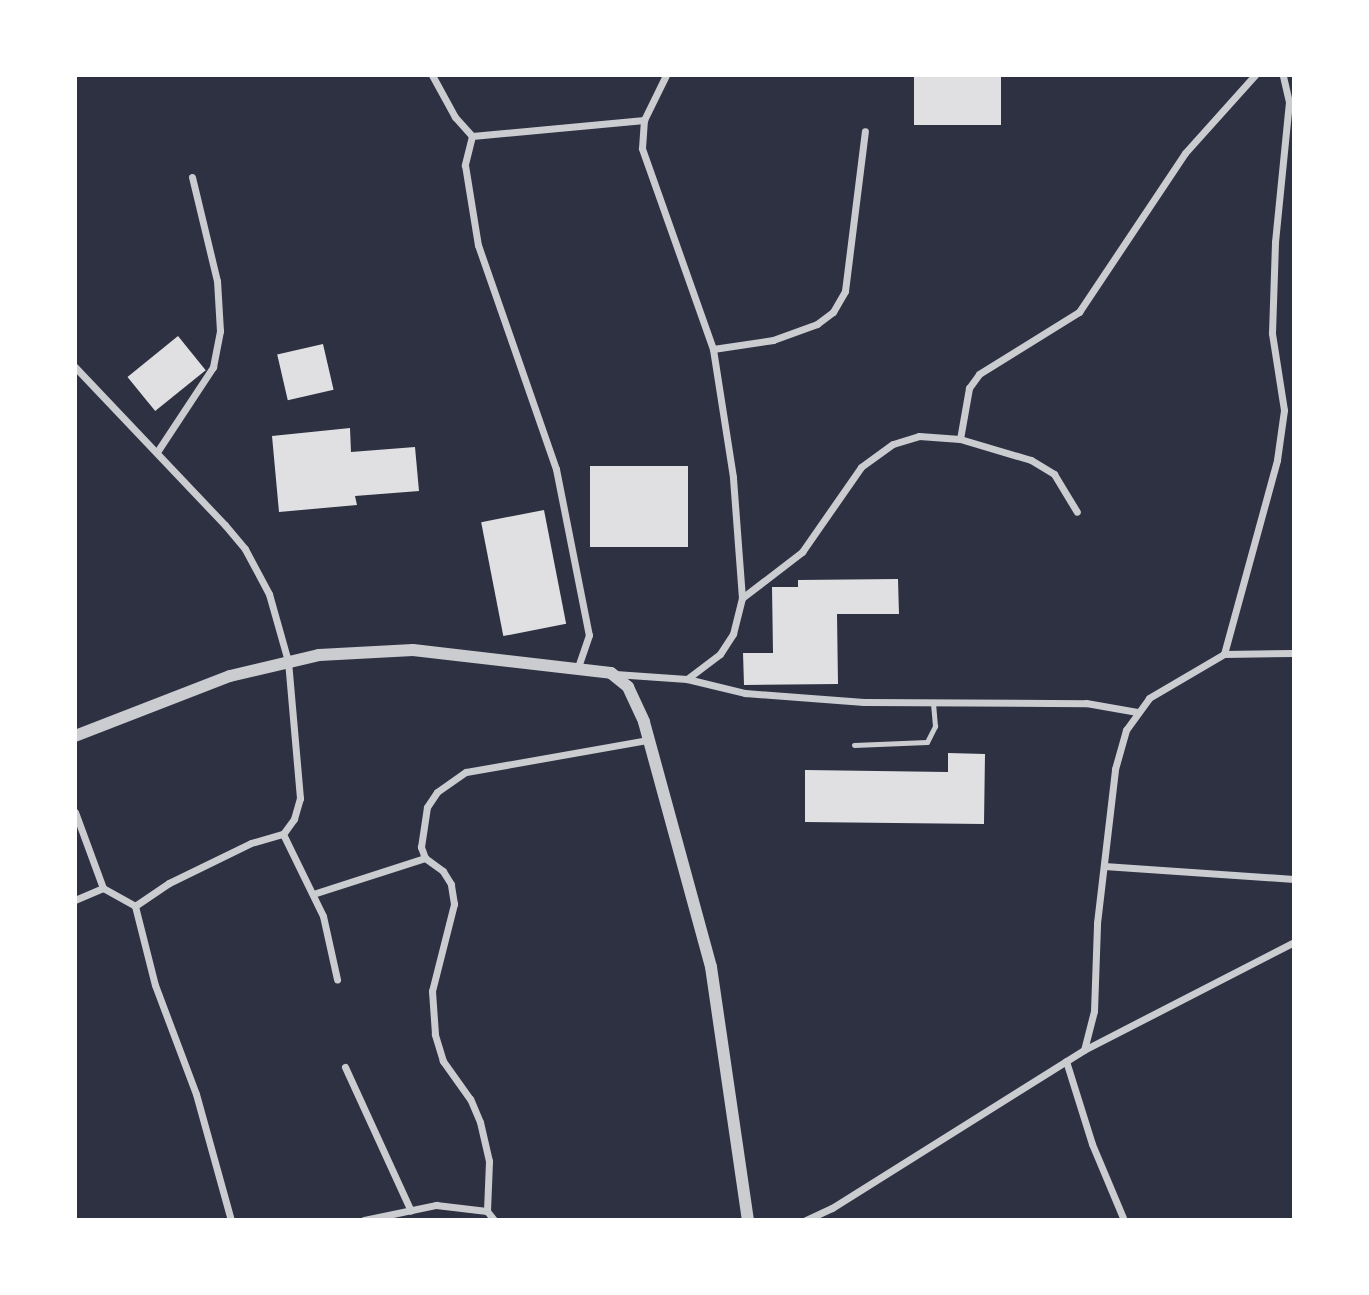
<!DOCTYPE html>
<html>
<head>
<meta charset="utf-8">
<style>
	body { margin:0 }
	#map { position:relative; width:1369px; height:1295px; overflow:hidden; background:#2d3142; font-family:"IBM Plex Sans",sans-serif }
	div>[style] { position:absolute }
	.building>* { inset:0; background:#e0e0e3; transform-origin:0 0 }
	.service>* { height:5px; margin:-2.5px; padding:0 2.5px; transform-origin:2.5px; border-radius:2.5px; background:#caccd0 }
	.minor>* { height:7px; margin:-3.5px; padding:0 3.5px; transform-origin:3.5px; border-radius:3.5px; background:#caccd0 }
	.tertiary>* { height:12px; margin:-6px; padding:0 6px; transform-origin:6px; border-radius:6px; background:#caccd0 }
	span { translate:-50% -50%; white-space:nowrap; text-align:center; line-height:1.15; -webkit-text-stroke:7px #fff; paint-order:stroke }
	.frame { position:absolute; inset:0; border:77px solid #fff; pointer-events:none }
</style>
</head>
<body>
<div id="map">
	<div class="building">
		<div style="left:914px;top:75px;width:87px;height:50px"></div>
		<div style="left:178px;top:336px;width:44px;height:65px;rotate:51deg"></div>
		<div style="left:323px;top:344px;width:47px;height:47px;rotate:77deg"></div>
		<div style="clip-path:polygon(350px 428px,351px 452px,415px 447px,419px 491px,355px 496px,357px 505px,279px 512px,272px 436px)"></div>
		<div style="left:688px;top:466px;width:81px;height:98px;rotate:90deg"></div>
		<div style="left:544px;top:510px;width:116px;height:64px;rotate:79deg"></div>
		<div style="clip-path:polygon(898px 579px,899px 614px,837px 614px,838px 684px,744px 685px,743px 653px,773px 653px,772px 587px,798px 587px,798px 580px)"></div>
		<div style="clip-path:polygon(948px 753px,985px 754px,984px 824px,805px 822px,805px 770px,948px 772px)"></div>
	</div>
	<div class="service">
		<div style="left:854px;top:745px;width:73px;rotate:-2.4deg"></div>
		<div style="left:927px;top:742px;width:18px;rotate:-63deg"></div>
		<div style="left:935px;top:726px;width:23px;rotate:-95deg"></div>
	</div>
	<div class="minor">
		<div style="left:432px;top:75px;width:48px;rotate:61.3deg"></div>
		<div style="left:455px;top:117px;width:25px;rotate:48deg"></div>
		<div style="left:472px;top:136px;width:30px;rotate:104deg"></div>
		<div style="left:465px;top:165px;width:81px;rotate:80.8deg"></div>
		<div style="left:478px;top:245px;width:237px;rotate:70.8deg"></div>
		<div style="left:556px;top:469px;width:169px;rotate:78.8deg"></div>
		<div style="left:589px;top:635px;width:36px;rotate:109deg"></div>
		<div style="left:472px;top:136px;width:173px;rotate:-5.3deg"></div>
		<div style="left:713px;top:349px;width:61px;rotate:-8.5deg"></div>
		<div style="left:773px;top:340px;width:47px;rotate:-20deg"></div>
		<div style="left:817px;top:324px;width:20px;rotate:-37deg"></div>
		<div style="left:833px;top:312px;width:24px;rotate:-60deg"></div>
		<div style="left:845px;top:291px;width:161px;rotate:-82.9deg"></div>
		<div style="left:75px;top:367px;width:218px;rotate:46.5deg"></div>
		<div style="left:225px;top:525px;width:31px;rotate:50deg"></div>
		<div style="left:245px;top:549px;width:51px;rotate:61.9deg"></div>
		<div style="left:269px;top:594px;width:70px;rotate:74.2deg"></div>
		<div style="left:288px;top:661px;width:138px;rotate:85deg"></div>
		<div style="left:300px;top:798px;width:22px;rotate:106deg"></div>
		<div style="left:294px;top:819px;width:19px;rotate:126deg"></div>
		<div style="left:283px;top:834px;width:91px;rotate:64deg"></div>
		<div style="left:323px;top:916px;width:65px;rotate:77.5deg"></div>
		<div style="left:960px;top:439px;width:74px;rotate:16.5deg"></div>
		<div style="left:1031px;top:460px;width:27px;rotate:31deg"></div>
		<div style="left:1054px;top:474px;width:44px;rotate:58.8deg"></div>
		<div style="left:157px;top:452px;width:102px;rotate:-56.6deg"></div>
		<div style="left:213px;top:367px;width:37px;rotate:-79deg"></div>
		<div style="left:220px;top:331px;width:50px;rotate:-93.4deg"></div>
		<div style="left:217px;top:281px;width:107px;rotate:-103.5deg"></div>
		<div style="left:742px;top:598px;width:76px;rotate:-37.5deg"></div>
		<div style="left:802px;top:552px;width:103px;rotate:-55.2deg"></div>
		<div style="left:861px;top:467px;width:39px;rotate:-36deg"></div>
		<div style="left:893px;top:444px;width:27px;rotate:-17deg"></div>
		<div style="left:919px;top:436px;width:41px;rotate:4.2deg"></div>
		<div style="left:960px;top:439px;width:52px;rotate:-80deg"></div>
		<div style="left:969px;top:388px;width:17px;rotate:-54deg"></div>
		<div style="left:979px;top:374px;width:118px;rotate:-31.8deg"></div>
		<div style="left:1079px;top:312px;width:191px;rotate:-56.3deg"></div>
		<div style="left:1185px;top:153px;width:105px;rotate:-48.1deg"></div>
		<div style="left:1224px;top:654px;width:70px;rotate:-0.8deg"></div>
		<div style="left:615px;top:674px;width:72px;rotate:4deg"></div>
		<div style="left:687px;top:679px;width:41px;rotate:-37.1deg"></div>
		<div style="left:720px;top:654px;width:24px;rotate:-57deg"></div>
		<div style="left:733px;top:634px;width:37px;rotate:-76deg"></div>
		<div style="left:742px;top:598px;width:121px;rotate:-94.3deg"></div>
		<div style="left:733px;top:477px;width:130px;rotate:-98.9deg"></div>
		<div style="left:713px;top:349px;width:213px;rotate:-109.5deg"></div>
		<div style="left:642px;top:148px;width:28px;rotate:-86deg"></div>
		<div style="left:644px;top:120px;width:50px;rotate:-63.9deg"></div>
		<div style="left:687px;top:679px;width:60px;rotate:13.6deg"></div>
		<div style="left:745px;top:693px;width:119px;rotate:4.3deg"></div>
		<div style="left:864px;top:702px;width:222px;rotate:0.3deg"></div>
		<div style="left:1086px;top:703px;width:52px;rotate:10deg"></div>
		<div style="left:75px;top:812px;width:81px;rotate:69.8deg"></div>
		<div style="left:103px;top:888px;width:30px;rotate:157deg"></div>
		<div style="left:1104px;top:866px;width:190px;rotate:3.9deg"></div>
		<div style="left:103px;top:888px;width:37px;rotate:29deg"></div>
		<div style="left:135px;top:906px;width:81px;rotate:75.8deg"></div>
		<div style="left:155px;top:985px;width:116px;rotate:69.4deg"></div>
		<div style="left:196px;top:1094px;width:131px;rotate:74.5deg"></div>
		<div style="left:313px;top:894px;width:118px;rotate:-17.8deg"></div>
		<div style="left:135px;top:906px;width:41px;rotate:-34.1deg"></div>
		<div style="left:169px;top:883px;width:91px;rotate:-26deg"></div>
		<div style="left:251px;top:843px;width:33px;rotate:-16deg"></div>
		<div style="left:1084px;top:1050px;width:40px;rotate:-75.6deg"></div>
		<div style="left:1094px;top:1011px;width:88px;rotate:-88deg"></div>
		<div style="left:1097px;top:923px;width:155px;rotate:-83.3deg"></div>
		<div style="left:1115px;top:769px;width:41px;rotate:-74.2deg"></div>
		<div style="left:1126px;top:730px;width:39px;rotate:-54deg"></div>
		<div style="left:1149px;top:698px;width:87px;rotate:-30.4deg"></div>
		<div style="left:1224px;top:654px;width:201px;rotate:-74.7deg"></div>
		<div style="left:1277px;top:460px;width:50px;rotate:-82deg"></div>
		<div style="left:1284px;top:410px;width:78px;rotate:-98.9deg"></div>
		<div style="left:1272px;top:333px;width:91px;rotate:-88.1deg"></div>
		<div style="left:1275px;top:242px;width:141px;rotate:-84.3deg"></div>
		<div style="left:1289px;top:102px;width:28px;rotate:-103deg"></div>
		<div style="left:1066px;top:1061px;width:87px;rotate:72.6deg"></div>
		<div style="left:1092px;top:1144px;width:82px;rotate:67.2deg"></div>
		<div style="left:345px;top:1067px;width:158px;rotate:65.4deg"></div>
		<div style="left:364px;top:1220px;width:74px;rotate:-11.8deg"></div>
		<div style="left:436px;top:1205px;width:51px;rotate:6.7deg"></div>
		<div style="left:494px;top:1220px;width:11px;rotate:-128deg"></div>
		<div style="left:487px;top:1211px;width:50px;rotate:-87.7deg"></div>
		<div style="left:489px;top:1161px;width:40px;rotate:-103deg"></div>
		<div style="left:480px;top:1122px;width:25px;rotate:-113deg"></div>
		<div style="left:470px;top:1099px;width:47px;rotate:-125.4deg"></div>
		<div style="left:443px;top:1061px;width:28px;rotate:-107deg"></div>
		<div style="left:435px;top:1034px;width:43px;rotate:-94deg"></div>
		<div style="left:432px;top:991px;width:90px;rotate:-75.8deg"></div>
		<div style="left:454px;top:904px;width:20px;rotate:-99deg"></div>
		<div style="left:451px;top:884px;width:15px;rotate:-122deg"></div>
		<div style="left:443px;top:871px;width:22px;rotate:-144deg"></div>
		<div style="left:425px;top:858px;width:12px;rotate:-110deg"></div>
		<div style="left:421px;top:847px;width:40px;rotate:-81.5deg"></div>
		<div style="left:427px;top:807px;width:18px;rotate:-56deg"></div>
		<div style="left:437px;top:792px;width:35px;rotate:-35deg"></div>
		<div style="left:466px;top:772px;width:185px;rotate:-10deg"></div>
		<div style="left:806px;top:1220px;width:29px;rotate:-25deg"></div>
		<div style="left:832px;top:1208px;width:297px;rotate:-32.1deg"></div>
		<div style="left:1084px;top:1050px;width:236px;rotate:-27.2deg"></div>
	</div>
	<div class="tertiary">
		<div style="left:75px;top:736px;width:166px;rotate:-21.2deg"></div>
		<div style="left:230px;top:676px;width:91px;rotate:-13.3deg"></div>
		<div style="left:319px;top:655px;width:94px;rotate:-3deg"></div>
		<div style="left:413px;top:650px;width:199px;rotate:6.6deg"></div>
		<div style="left:611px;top:673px;width:22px;rotate:39deg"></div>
		<div style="left:628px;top:687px;width:38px;rotate:65deg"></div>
		<div style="left:644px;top:722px;width:254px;rotate:74.7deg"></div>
		<div style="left:711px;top:967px;width:256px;rotate:81.7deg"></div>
	</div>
	<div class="frame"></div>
</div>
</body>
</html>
